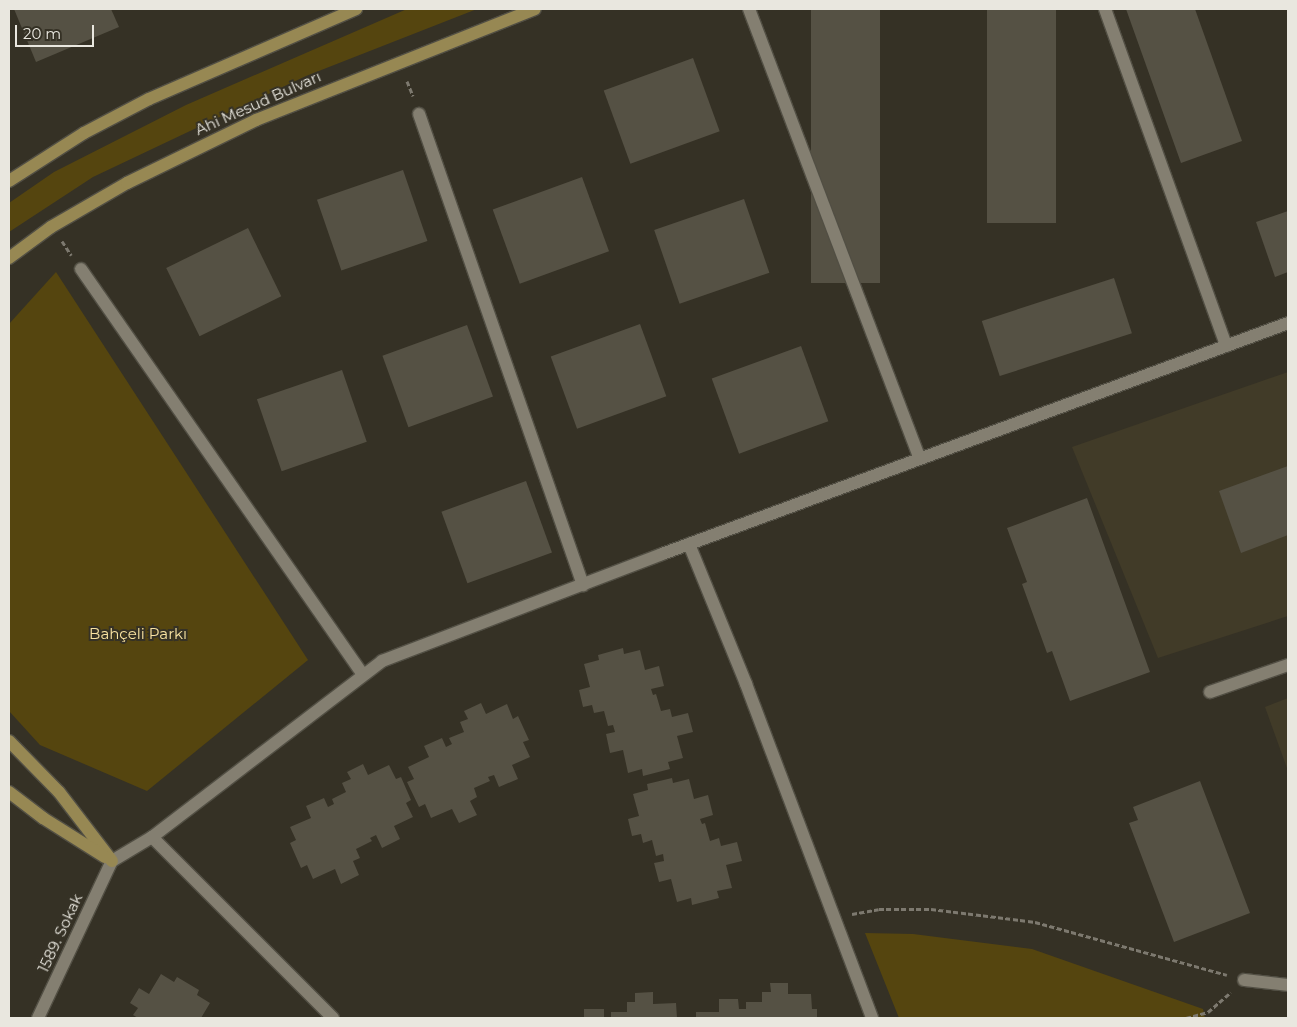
<!DOCTYPE html>
<html>
<head>
<meta charset="utf-8">
<style>
	body { margin:0 }
	#map { position:relative; width:1297px; height:1027px; overflow:hidden; background:#353125; font-family:Montserrat,sans-serif }
	div>[style] { position:absolute }
	.built>* { inset:0; background:#413b28 }
	.green>* { inset:0; background:#55450f }
	.building>* { inset:0; background:#555144; transform-origin:0 0 }
	.path>* { height:3px; margin-top:-1.5px; transform-origin:0; background:repeating-linear-gradient(90deg,#7d796f 0 5px,transparent 0 7.5px) }
	.roads { filter:drop-shadow(1px 0 #524f44) drop-shadow(-1px 0 #524f44) drop-shadow(0 1px #524f44) drop-shadow(0 -1px #524f44) }
	.minor>* { height:12px; margin:-6px; padding:0 6px; transform-origin:6px; border-radius:6px; background:#847f71 }
	.tertiary>* { height:12px; margin:-6px; padding:0 6px; transform-origin:6px; border-radius:6px; background:#847f71 }
	.secondary>* { height:12px; margin:-6px; padding:0 6px; transform-origin:6px; border-radius:6px; background:#978853 }
	span { translate:-50% -50%; white-space:nowrap; text-align:center; line-height:1.15; -webkit-text-stroke:4px #353125; paint-order:stroke }
	.street-label { font-size:15px; color:#e9e7df }
	.park-label { font-size:15px; color:#f9e3a1 }
	.frame { position:absolute; inset:0; border:10px solid #e9e7df; pointer-events:none }
	.scale { position:absolute; left:15px; top:25px; width:79px; height:22px; box-sizing:border-box; border:2px solid #e9e7df; border-top:0; padding-left:6px; font-size:15px; line-height:18px; white-space:nowrap; color:#e9e7df; -webkit-text-stroke:4px #353125; paint-order:stroke }
</style>
</head>
<body>
<div id="map">
	<div class="built">
		<div style="clip-path:polygon(1288px 372px,1288px 616px,1158px 658px,1072px 447px)"></div>
		<div style="clip-path:polygon(1288px 698px,1288px 771px,1265px 707px)"></div>
	</div>
	<div class="green">
		<div style="clip-path:polygon(407px 9px,477px 9px,306px 76px,93px 177px,9px 232px,9px 203px,54px 172px,186px 105px)"></div>
		<div style="clip-path:polygon(56px 272px,308px 660px,147px 791px,40px 745px,9px 711px,9px 324px)"></div>
		<div style="clip-path:polygon(865px 933px,913px 934px,1032px 949px,1203px 1009px,1205px 1018px,899px 1018px)"></div>
	</div>
	<div class="building">
		<div style="clip-path:polygon(14px 9px,111px 9px,119px 27px,36px 62px)"></div>
		<div style="left:811px;top:9px;width:69px;height:274px"></div>
		<div style="left:987px;top:9px;width:69px;height:214px"></div>
		<div style="clip-path:polygon(1126px 9px,1195px 9px,1242px 141px,1181px 163px)"></div>
		<div style="left:693px;top:58px;width:78px;height:95px;rotate:70deg"></div>
		<div style="left:403px;top:170px;width:75px;height:91px;rotate:71deg"></div>
		<div style="left:582px;top:177px;width:79px;height:95px;rotate:70deg"></div>
		<div style="left:744px;top:199px;width:78px;height:95px;rotate:71deg"></div>
		<div style="clip-path:polygon(1288px 211px,1288px 272px,1275px 277px,1256px 222px)"></div>
		<div style="left:248px;top:228px;width:76px;height:91px;rotate:64deg"></div>
		<div style="left:1114px;top:278px;width:58px;height:139px;rotate:72deg"></div>
		<div style="left:640px;top:324px;width:77px;height:95px;rotate:70deg"></div>
		<div style="left:467px;top:325px;width:76px;height:90px;rotate:70deg"></div>
		<div style="left:801px;top:346px;width:80px;height:95px;rotate:70deg"></div>
		<div style="left:342px;top:370px;width:76px;height:90px;rotate:71deg"></div>
		<div style="clip-path:polygon(1288px 466px,1288px 535px,1241px 553px,1219px 491px)"></div>
		<div style="left:526px;top:481px;width:76px;height:90px;rotate:70deg"></div>
		<div style="clip-path:polygon(1087px 498px,1150px 672px,1070px 701px,1052px 651px,1047px 653px,1022px 584px,1027px 582px,1007px 528px)"></div>
		<div style="clip-path:polygon(623px 648px,624px 654px,640px 650px,645px 670px,659px 666px,664px 686px,651px 689px,653px 695px,656px 694px,661px 711px,670px 709px,672px 717px,688px 713px,693px 732px,677px 736px,683px 758px,668px 762px,670px 769px,643px 776px,642px 769px,628px 773px,623px 750px,610px 753px,606px 734px,615px 732px,613px 725px,608px 726px,604px 711px,594px 713px,592px 705px,583px 707px,579px 690px,590px 687px,584px 664px,599px 660px,598px 655px)"></div>
		<div style="clip-path:polygon(481px 703px,486px 714px,507px 704px,513px 719px,518px 716px,529px 740px,523px 742px,530px 757px,512px 765px,518px 779px,499px 787px,494px 775px,488px 777px,490px 781px,474px 788px,477px 797px,470px 801px,477px 815px,459px 823px,452px 809px,431px 818px,425px 804px,419px 807px,407px 782px,414px 779px,408px 767px,429px 757px,424px 746px,442px 738px,446px 747px,452px 744px,449px 738px,464px 732px,460px 722px,468px 719px,464px 711px)"></div>
		<div style="clip-path:polygon(363px 764px,368px 775px,389px 765px,396px 779px,401px 777px,411px 800px,406px 803px,413px 817px,394px 826px,400px 839px,382px 848px,376px 835px,370px 838px,372px 841px,356px 849px,360px 858px,353px 861px,359px 875px,341px 884px,335px 869px,313px 879px,307px 865px,301px 868px,290px 843px,296px 840px,290px 827px,311px 818px,306px 806px,324px 798px,328px 807px,334px 804px,332px 799px,346px 792px,342px 783px,351px 779px,347px 772px)"></div>
		<div style="clip-path:polygon(672px 778px,673px 783px,689px 779px,694px 799px,708px 795px,713px 815px,700px 819px,702px 824px,705px 823px,710px 841px,719px 838px,721px 846px,737px 842px,742px 861px,726px 865px,732px 888px,717px 891px,719px 898px,692px 905px,691px 898px,677px 902px,671px 879px,659px 882px,654px 863px,664px 861px,663px 854px,656px 856px,652px 840px,643px 843px,641px 834px,632px 836px,628px 819px,639px 816px,633px 794px,648px 790px,647px 784px)"></div>
		<div style="clip-path:polygon(1200px 781px,1250px 913px,1174px 942px,1129px 823px,1138px 820px,1133px 807px)"></div>
		<div style="clip-path:polygon(161px 974px,174px 982px,177px 977px,199px 990px,197px 995px,210px 1003px,201px 1018px,138px 1018px,133px 1015px,138px 1008px,130px 1003px,139px 988px,149px 994px)"></div>
		<div style="clip-path:polygon(770px 983px,788px 983px,788px 994px,811px 994px,812px 1009px,817px 1009px,817px 1018px,696px 1018px,696px 1012px,719px 1012px,719px 999px,738px 999px,739px 1009px,746px 1009px,746px 1002px,762px 1002px,762px 992px,771px 992px)"></div>
		<div style="clip-path:polygon(653px 992px,653px 1004px,676px 1003px,677px 1018px,611px 1018px,611px 1012px,627px 1012px,627px 1002px,635px 1002px,635px 993px)"></div>
		<div style="left:584px;top:1009px;width:20px;height:9px"></div>
	</div>
	<div class="path">
		<div style="left:407px;top:81px;width:16px;rotate:68deg"></div>
		<div style="left:62px;top:241px;width:17px;rotate:57deg"></div>
		<div style="left:852px;top:914px;width:27px;rotate:-10deg"></div>
		<div style="left:879px;top:909px;width:52px"></div>
		<div style="left:931px;top:909px;width:105px;rotate:7.1deg"></div>
		<div style="left:1035px;top:922px;width:199px;rotate:15.4deg"></div>
		<div style="left:1186px;top:1018px;width:23px;rotate:-15deg"></div>
		<div style="left:1208px;top:1012px;width:30px;rotate:-41deg"></div>
	</div>
	<div class="roads">
		<div class="minor">
			<div style="left:749px;top:9px;width:480px;rotate:69.2deg"></div>
			<div style="left:1105px;top:9px;width:358px;rotate:70.2deg"></div>
			<div style="left:419px;top:114px;width:499px;rotate:70.8deg"></div>
			<div style="left:689px;top:544px;width:151px;rotate:67.8deg"></div>
			<div style="left:746px;top:684px;width:357px;rotate:69.3deg"></div>
			<div style="left:1210px;top:692px;width:83px;rotate:-19.1deg"></div>
			<div style="left:152px;top:837px;width:256px;rotate:45deg"></div>
			<div style="left:1244px;top:980px;width:44px;rotate:6.5deg"></div>
			<div style="left:38px;top:1018px;width:174px;rotate:-64.8deg"></div>
		</div>
		<div class="tertiary">
			<div style="left:81px;top:269px;width:494px;rotate:55.2deg"></div>
			<div style="left:112px;top:861px;width:47px;rotate:-31deg"></div>
			<div style="left:152px;top:837px;width:290px;rotate:-37.4deg"></div>
			<div style="left:382px;top:661px;width:300px;rotate:-20.9deg"></div>
			<div style="left:662px;top:554px;width:667px;rotate:-20.25deg"></div>
		</div>
		<div class="secondary">
			<div style="left:9px;top:181px;width:89px;rotate:-32.6deg"></div>
			<div style="left:84px;top:133px;width:73px;rotate:-27.6deg"></div>
			<div style="left:149px;top:99px;width:226px;rotate:-23.5deg"></div>
			<div style="left:9px;top:258px;width:52px;rotate:-36.4deg"></div>
			<div style="left:51px;top:227px;width:88px;rotate:-30.1deg"></div>
			<div style="left:127px;top:183px;width:144px;rotate:-26deg"></div>
			<div style="left:256px;top:120px;width:300px;rotate:-21.7deg"></div>
			<div style="left:9px;top:741px;width:71px;rotate:45.6deg"></div>
			<div style="left:59px;top:792px;width:87px;rotate:52.5deg"></div>
			<div style="left:9px;top:792px;width:43px;rotate:37.4deg"></div>
			<div style="left:43px;top:818px;width:73px;rotate:32.2deg"></div>
		</div>
	</div>
	<div class="street-label">
		<span style="left:258px;top:103px;rotate:-24deg">Ahi Mesud Bulvarı</span>
		<span style="left:60px;top:933px;rotate:-65deg">1589. Sokak</span>
	</div>
	<div class="park-label">
		<span style="left:138px;top:634px">Bahçeli Parkı</span>
	</div>
	<div class="frame"></div>
	<div class="scale">20 m</div>
</div>
</body>
</html>
